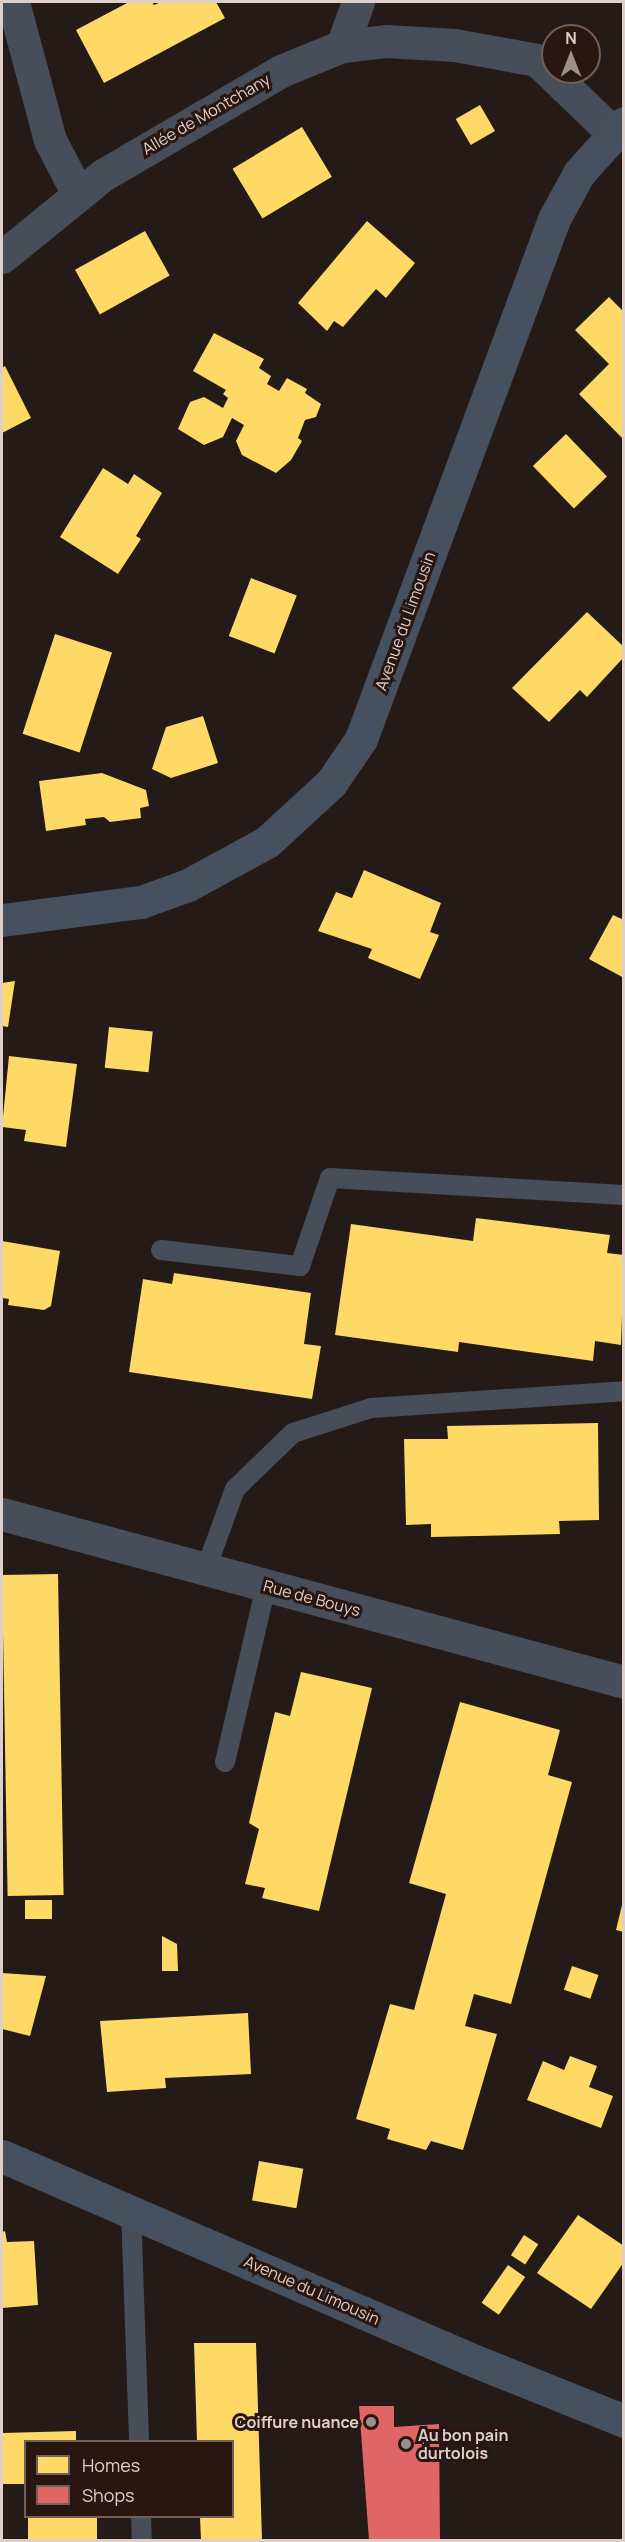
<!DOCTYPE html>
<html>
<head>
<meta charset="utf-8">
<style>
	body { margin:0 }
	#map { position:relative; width:625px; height:2542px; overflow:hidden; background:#241a17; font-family:Manrope,sans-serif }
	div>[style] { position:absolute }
	.homes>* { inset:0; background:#ffd966; transform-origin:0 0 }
	.shops>* { inset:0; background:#e06666 }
	.lane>* { height:20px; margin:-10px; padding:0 10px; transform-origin:10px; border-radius:10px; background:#474e59 }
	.street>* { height:33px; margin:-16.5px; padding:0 16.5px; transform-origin:16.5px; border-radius:16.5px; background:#474e59 }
	.secondary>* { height:33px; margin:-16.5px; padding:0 16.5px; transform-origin:16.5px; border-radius:16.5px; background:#46505f }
	.dots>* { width:16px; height:16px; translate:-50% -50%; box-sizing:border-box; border:3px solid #2a1611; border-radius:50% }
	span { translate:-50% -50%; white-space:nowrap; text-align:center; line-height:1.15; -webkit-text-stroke:6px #2a1611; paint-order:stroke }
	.street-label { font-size:16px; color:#decfcb }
	.poi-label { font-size:16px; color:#decfcb; font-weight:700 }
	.right { translate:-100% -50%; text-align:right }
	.left { translate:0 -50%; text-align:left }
	.frame { position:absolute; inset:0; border:3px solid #decfcb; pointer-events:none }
	.legend { position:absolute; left:24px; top:2440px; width:210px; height:78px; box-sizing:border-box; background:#2a1611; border:2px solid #72605b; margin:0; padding:8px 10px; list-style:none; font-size:18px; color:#decfcb }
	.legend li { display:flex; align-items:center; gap:12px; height:30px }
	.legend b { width:30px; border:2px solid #72605b }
	.north { position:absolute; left:541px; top:24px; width:60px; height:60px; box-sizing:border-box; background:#2a1611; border:2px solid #72605b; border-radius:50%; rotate:0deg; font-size:16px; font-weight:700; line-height:24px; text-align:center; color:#decfcb }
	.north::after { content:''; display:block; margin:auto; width:21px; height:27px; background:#9d908c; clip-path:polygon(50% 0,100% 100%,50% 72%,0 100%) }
</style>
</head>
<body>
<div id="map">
	<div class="homes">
		<div style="clip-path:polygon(129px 2px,152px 2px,154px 5px,161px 2px,216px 2px,225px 18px,104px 83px,76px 30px)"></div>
		<div style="left:480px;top:105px;width:30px;height:28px;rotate:60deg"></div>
		<div style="left:302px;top:127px;width:58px;height:81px;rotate:59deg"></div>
		<div style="clip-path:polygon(367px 221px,415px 263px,386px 298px,376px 289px,343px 327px,334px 321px,327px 331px,298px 303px)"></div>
		<div style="left:145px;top:231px;width:51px;height:80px;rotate:61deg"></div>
		<div style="clip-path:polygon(609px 297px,624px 312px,624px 440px,579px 394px,609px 364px,575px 330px)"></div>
		<div style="clip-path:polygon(214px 333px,264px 359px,259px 368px,271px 376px,267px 384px,279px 391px,287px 378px,307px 389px,305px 393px,321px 404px,316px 417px,305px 420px,298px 438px,302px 441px,291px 460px,276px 473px,242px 455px,236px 441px,244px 425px,232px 418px,223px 437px,204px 445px,178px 429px,190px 402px,204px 397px,223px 408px,228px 398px,223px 394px,226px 390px,193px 371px)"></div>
		<div style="clip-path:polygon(5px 366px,31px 418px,2px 433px,2px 368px)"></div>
		<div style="left:566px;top:434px;width:59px;height:46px;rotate:46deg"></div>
		<div style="clip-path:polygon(103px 468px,128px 484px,134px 474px,162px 493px,136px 536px,141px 539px,118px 574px,60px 537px)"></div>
		<div style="left:251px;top:578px;width:49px;height:62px;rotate:21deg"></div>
		<div style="clip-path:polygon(587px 612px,624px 647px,624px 657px,587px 697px,580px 690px,549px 722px,512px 688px)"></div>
		<div style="left:55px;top:634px;width:60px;height:105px;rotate:18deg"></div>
		<div style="clip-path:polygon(203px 716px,218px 763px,171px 778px,152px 769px,166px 727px)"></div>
		<div style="clip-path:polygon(102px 773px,146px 790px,149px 806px,140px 808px,141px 818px,110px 822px,104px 817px,85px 819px,86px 825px,46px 831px,39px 781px)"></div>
		<div style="clip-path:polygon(364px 870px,441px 903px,430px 932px,439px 935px,420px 979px,368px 958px,372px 949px,318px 931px,336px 892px,352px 898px)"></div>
		<div style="clip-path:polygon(613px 915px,624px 920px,624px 978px,589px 959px)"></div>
		<div style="clip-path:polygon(15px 981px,8px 1027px,2px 1026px,2px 983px)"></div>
		<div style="left:109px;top:1027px;width:44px;height:41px;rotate:6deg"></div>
		<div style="clip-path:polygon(9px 1056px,77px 1064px,66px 1147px,24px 1141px,26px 1130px,2px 1127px)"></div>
		<div style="clip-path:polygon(476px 1218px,610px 1235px,607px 1253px,624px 1255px,621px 1345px,595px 1341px,593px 1361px,459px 1342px,458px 1352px,335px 1335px,351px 1224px,473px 1241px)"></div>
		<div style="clip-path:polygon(2px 1241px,60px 1251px,51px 1306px,44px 1310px,8px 1305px,9px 1299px,2px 1298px)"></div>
		<div style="clip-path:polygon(174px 1273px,311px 1293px,304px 1344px,321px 1346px,312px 1399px,129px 1372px,143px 1279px,172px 1284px)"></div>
		<div style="clip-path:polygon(598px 1423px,599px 1520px,559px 1521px,560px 1534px,431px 1537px,431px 1524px,406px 1525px,404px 1439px,448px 1439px,447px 1426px)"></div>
		<div style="left:58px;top:1574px;width:321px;height:56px;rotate:89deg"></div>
		<div style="clip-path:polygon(301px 1672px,372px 1688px,319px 1911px,262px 1898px,265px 1888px,245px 1884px,259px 1829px,249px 1823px,275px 1712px,290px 1716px)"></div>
		<div style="clip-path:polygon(460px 1702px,560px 1730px,548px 1775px,572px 1782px,511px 2004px,474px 1994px,465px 2026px,497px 2034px,463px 2150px,431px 2141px,426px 2150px,387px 2139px,390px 2129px,356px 2119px,390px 2004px,414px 2010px,446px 1894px,409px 1883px)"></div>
		<div style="left:25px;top:1900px;width:27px;height:19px"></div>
		<div style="clip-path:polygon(623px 1901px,624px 1902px,624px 1932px,616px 1930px)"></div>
		<div style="clip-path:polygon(162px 1936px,177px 1944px,178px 1971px,162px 1971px)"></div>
		<div style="left:572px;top:1966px;width:28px;height:25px;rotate:19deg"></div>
		<div style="clip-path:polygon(2px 1973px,46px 1976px,30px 2036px,2px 2029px)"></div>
		<div style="clip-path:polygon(248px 2013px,251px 2074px,165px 2078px,166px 2088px,107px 2092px,100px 2021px)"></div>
		<div style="clip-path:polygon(570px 2056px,597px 2066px,589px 2087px,613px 2096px,601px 2128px,527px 2100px,543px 2061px,564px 2070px)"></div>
		<div style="left:259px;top:2161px;width:45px;height:40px;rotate:10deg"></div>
		<div style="clip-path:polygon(578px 2215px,624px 2246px,624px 2262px,591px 2309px,537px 2273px)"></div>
		<div style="clip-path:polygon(5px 2231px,7px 2242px,34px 2241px,38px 2305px,2px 2308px,2px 2232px)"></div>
		<div style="left:524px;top:2235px;width:17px;height:24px;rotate:33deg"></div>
		<div style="left:508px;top:2265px;width:21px;height:46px;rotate:35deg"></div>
		<div style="clip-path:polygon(194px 2343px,256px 2343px,262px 2540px,201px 2540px,200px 2517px,232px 2517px,232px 2442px,197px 2442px)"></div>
		<div style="clip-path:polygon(76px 2431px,76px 2442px,26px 2442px,26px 2484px,2px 2484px,2px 2433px)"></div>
		<div style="left:28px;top:2517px;width:69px;height:23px"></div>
	</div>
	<div class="shops">
		<div style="clip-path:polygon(359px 2406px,394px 2406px,394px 2427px,439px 2424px,440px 2540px,369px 2540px)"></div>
	</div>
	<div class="lane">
		<div style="left:161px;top:1250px;width:140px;rotate:6.6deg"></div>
		<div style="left:300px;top:1266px;width:93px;rotate:-71.2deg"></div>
		<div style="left:330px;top:1178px;width:294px;rotate:3.3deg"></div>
		<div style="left:206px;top:1569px;width:85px;rotate:-70.1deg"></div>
		<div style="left:235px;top:1489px;width:81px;rotate:-44deg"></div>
		<div style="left:293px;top:1433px;width:82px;rotate:-17.8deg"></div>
		<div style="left:371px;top:1408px;width:254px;rotate:-3.8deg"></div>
		<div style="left:225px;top:1762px;width:181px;rotate:-76.9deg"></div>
		<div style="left:131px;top:2210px;width:232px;rotate:88deg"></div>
		<div style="left:141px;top:2516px;width:24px;rotate:88deg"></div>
	</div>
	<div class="street">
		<div style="left:13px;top:2px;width:143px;rotate:75deg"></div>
		<div style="left:50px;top:140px;width:61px;rotate:62.6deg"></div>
		<div style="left:342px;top:46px;width:47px;rotate:-70deg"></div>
		<div style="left:2px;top:257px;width:130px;rotate:-39.1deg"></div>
		<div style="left:103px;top:175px;width:206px;rotate:-30.3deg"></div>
		<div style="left:281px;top:71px;width:66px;rotate:-22.3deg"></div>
		<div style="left:342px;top:46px;width:44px;rotate:-6.5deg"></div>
		<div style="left:386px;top:41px;width:69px;rotate:3.3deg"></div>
		<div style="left:455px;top:45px;width:83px;rotate:10.4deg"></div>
		<div style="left:537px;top:60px;width:104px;rotate:43.8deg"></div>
		<div style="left:2px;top:1514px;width:644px;rotate:15.11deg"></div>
	</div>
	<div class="secondary">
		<div style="left:2px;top:920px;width:140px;rotate:-7.4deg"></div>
		<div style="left:141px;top:902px;width:50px;rotate:-19.9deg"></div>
		<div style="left:188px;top:885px;width:90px;rotate:-28.6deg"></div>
		<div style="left:267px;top:842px;width:87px;rotate:-42.7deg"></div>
		<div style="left:331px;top:783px;width:53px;rotate:-55.7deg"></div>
		<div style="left:361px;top:739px;width:555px;rotate:-69.64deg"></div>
		<div style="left:554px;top:219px;width:52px;rotate:-61.5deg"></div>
		<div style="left:579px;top:173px;width:67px;rotate:-48deg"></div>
		<div style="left:2px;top:2156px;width:510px;rotate:23.45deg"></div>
		<div style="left:470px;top:2359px;width:166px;rotate:21.9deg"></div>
	</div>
	<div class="dots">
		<div style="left:371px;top:2422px;background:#9d908c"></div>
		<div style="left:406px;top:2444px;background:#9d908c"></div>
	</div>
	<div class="street-label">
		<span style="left:206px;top:114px;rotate:-30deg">Allée de Montchany</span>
		<span style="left:405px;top:621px;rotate:-70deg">Avenue du Limousin</span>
		<span style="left:312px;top:1598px;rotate:15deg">Rue de Bouys</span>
		<span style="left:312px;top:2290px;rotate:24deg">Avenue du Limousin</span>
	</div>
	<div class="poi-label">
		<span class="right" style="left:359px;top:2422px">Coiffure nuance</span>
		<span class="left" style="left:418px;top:2444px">Au bon pain<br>durtolois</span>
	</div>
	<div class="frame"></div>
	<ul class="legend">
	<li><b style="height:16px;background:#ffd966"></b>Homes</li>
	<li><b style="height:16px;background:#e06666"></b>Shops</li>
	</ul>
	<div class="north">N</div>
</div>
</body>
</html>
